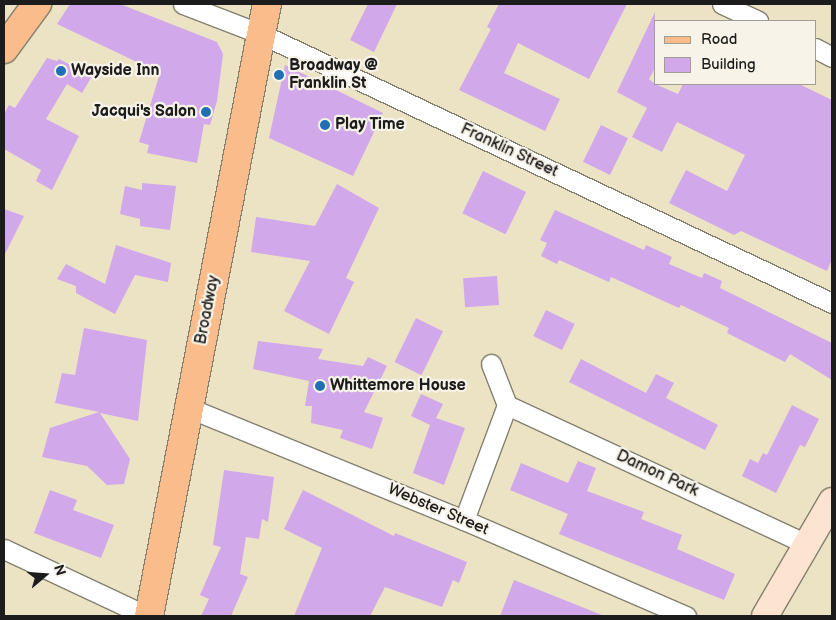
<!DOCTYPE html>
<html>
<head>
<meta charset="utf-8">
<style>
	body { margin:0 }
	#map { position:relative; width:836px; height:620px; overflow:hidden; background:#ece3c5; font-family:"Balsamiq Sans",sans-serif }
	div>[style] { position:absolute }
	.building>* { inset:0; background:#d1a8ea; transform-origin:0 0 }
	.roads { filter:drop-shadow(1px 0 #848070) drop-shadow(-1px 0 #848070) drop-shadow(0 1px #848070) drop-shadow(0 -1px #848070) }
	.street>* { height:19px; margin:-9.5px; padding:0 9.5px; transform-origin:9.5px; border-radius:9.5px; background:#fff }
	.secondary>* { height:26px; margin:-13px; padding:0 13px; transform-origin:13px; border-radius:13px; background:#fde4d0 }
	.primary>* { height:28px; margin:-14px; padding:0 14px; transform-origin:14px; border-radius:14px; background:#f9bc8a }
	.highway>* { height:28px; margin:-14px; padding:0 14px; transform-origin:14px; border-radius:14px; background:#f9bc8a }
	.dots>* { width:14px; height:14px; translate:-50% -50%; box-sizing:border-box; border:2px solid #f7f3e8; border-radius:50% }
	span { translate:-50% -50%; white-space:nowrap; text-align:center; line-height:1.15; -webkit-text-stroke:4.5px #f7f3e8; paint-order:stroke }
	.poi-label { font-size:16px; color:#1c1c1c; font-weight:700 }
	.left { translate:0 -50%; text-align:left }
	.right { translate:-100% -50%; text-align:right }
	.street-label { font-size:16px; color:#1c1c1c }
	.frame { position:absolute; inset:0; border:5px solid #1c1c1c; pointer-events:none }
	.legend { position:absolute; left:654px; top:20px; width:162px; height:65px; box-sizing:border-box; background:#f7f3e8; border:1px solid #9f9d96; margin:0; padding:6px 9px; list-style:none; font-size:15px; color:#1c1c1c }
	.legend li { display:flex; align-items:center; gap:10px; height:25px }
	.legend b { width:25px; border:1px solid #9f9d96 }
	.north { position:absolute; left:20px; top:550px; width:50px; height:50px; -webkit-text-stroke:4px #f7f3e8; paint-order:stroke; rotate:72deg; font-size:14px; font-weight:700; line-height:20px; text-align:center; color:#1c1c1c }
	.north::after { content:''; display:block; margin:auto; width:18px; height:22px; background:#1c1c1c; clip-path:polygon(50% 0,100% 100%,50% 72%,0 100%) }
</style>
</head>
<body>
<div id="map">
	<div class="building">
		<div style="clip-path:polygon(70px 4px,120px 4px,217px 42px,223px 54px,217px 101px,210px 125px,204px 124px,197px 163px,147px 153px,149px 145px,139px 142px,160px 73px,57px 24px)"></div>
		<div style="clip-path:polygon(368px 4px,397px 4px,374px 52px,350px 40px)"></div>
		<div style="clip-path:polygon(499px 4px,627px 4px,589px 79px,518px 43px,504px 73px,560px 99px,545px 131px,459px 90px,491px 29px,487px 27px)"></div>
		<div style="clip-path:polygon(655px 12px,655px 68px,649px 79px,655px 84px,678px 94px,683px 84px,799px 84px,832px 100px,832px 259px,827px 271px,741px 231px,734px 235px,669px 203px,686px 170px,727px 191px,745px 155px,677px 122px,662px 152px,632px 137px,647px 108px,617px 92px)"></div>
		<div style="clip-path:polygon(47px 58px,57px 61px,59px 59px,92px 76px,82px 93px,67px 84px,46px 119px,79px 136px,52px 190px,36px 181px,41px 170px,4px 149px,4px 114px,9px 105px,15px 108px)"></div>
		<div style="clip-path:polygon(285px 65px,383px 113px,353px 176px,269px 138px)"></div>
		<div style="left:601px;top:125px;width:30px;height:41px;rotate:26deg"></div>
		<div style="left:483px;top:171px;width:48px;height:47px;rotate:26deg"></div>
		<div style="clip-path:polygon(142px 183px,176px 186px,170px 230px,140px 226px,140px 219px,120px 214px,125px 186px,142px 190px)"></div>
		<div style="clip-path:polygon(337px 184px,379px 208px,346px 278px,354px 282px,329px 334px,284px 311px,310px 261px,251px 252px,256px 217px,315px 226px)"></div>
		<div style="clip-path:polygon(4px 209px,24px 216px,4px 256px)"></div>
		<div style="clip-path:polygon(555px 210px,644px 250px,646px 245px,672px 257px,669px 264px,702px 278px,704px 273px,722px 281px,720px 288px,832px 343px,832px 380px,790px 354px,785px 362px,727px 333px,729px 328px,681px 305px,679px 308px,611px 277px,609px 282px,559px 260px,557px 264px,541px 256px,547px 243px,540px 240px)"></div>
		<div style="clip-path:polygon(116px 245px,171px 263px,168px 282px,135px 275px,115px 314px,76px 293px,76px 286px,57px 279px,66px 264px,105px 284px)"></div>
		<div style="left:497px;top:276px;width:29px;height:34px;rotate:86deg"></div>
		<div style="left:546px;top:310px;width:32px;height:29px;rotate:26deg"></div>
		<div style="left:416px;top:318px;width:30px;height:49px;rotate:26deg"></div>
		<div style="clip-path:polygon(84px 328px,147px 340px,138px 421px,100px 413px,130px 459px,124px 484px,107px 485px,87px 466px,42px 457px,50px 428px,99px 412px,55px 403px,62px 373px,75px 375px)"></div>
		<div style="clip-path:polygon(258px 341px,323px 349px,318px 359px,363px 366px,368px 357px,387px 366px,364px 412px,383px 418px,372px 449px,340px 438px,343px 430px,311px 423px,312px 406px,305px 406px,309px 381px,253px 369px)"></div>
		<div style="clip-path:polygon(581px 359px,646px 393px,656px 374px,674px 383px,666px 398px,718px 425px,705px 450px,569px 382px)"></div>
		<div style="clip-path:polygon(421px 394px,443px 404px,436px 418px,465px 428px,444px 485px,413px 473px,430px 425px,411px 416px)"></div>
		<div style="clip-path:polygon(792px 405px,819px 419px,805px 447px,800px 445px,776px 493px,742px 476px,750px 459px,758px 463px,763px 453px,767px 455px)"></div>
		<div style="clip-path:polygon(578px 461px,596px 468px,587px 491px,644px 512px,641px 519px,682px 535px,677px 549px,735px 574px,724px 600px,559px 534px,568px 514px,510px 490px,521px 463px,568px 483px)"></div>
		<div style="clip-path:polygon(224px 470px,274px 477px,268px 522px,262px 519px,259px 539px,246px 537px,240px 574px,248px 577px,231px 616px,201px 616px,209px 599px,200px 595px,221px 547px,213px 545px)"></div>
		<div style="clip-path:polygon(50px 490px,77px 500px,73px 510px,114px 525px,101px 558px,34px 533px)"></div>
		<div style="clip-path:polygon(303px 490px,394px 536px,395px 533px,467px 562px,459px 583px,453px 580px,442px 607px,385px 587px,370px 616px,294px 616px,322px 548px,284px 529px)"></div>
		<div style="clip-path:polygon(514px 580px,602px 615px,602px 616px,500px 616px)"></div>
	</div>
	<div class="roads">
		<div class="street">
			<div style="left:183px;top:4px;width:84px;rotate:21deg"></div>
			<div style="left:261px;top:34px;width:631px;rotate:25.23deg"></div>
			<div style="left:722px;top:4px;width:40px;rotate:25deg"></div>
			<div style="left:815px;top:48px;width:19px;rotate:28deg"></div>
			<div style="left:491px;top:364px;width:44px;rotate:68.7deg"></div>
			<div style="left:189px;top:408px;width:297px;rotate:22.2deg"></div>
			<div style="left:464px;top:520px;width:242px;rotate:23.4deg"></div>
			<div style="left:464px;top:520px;width:123px;rotate:-69.5deg"></div>
			<div style="left:507px;top:405px;width:331px;rotate:24.9deg"></div>
			<div style="left:4px;top:549px;width:158px;rotate:25.1deg"></div>
		</div>
		<div class="secondary">
			<div style="left:765px;top:616px;width:133px;rotate:-59.8deg"></div>
		</div>
		<div class="primary">
			<div style="left:149px;top:616px;width:623px;rotate:-79.09deg"></div>
		</div>
		<div class="highway">
			<div style="left:4px;top:49px;width:56px;rotate:-53.7deg"></div>
		</div>
	</div>
	<div class="dots">
		<div style="left:61px;top:71px;background:#1f6fb2"></div>
		<div style="left:279px;top:75px;background:#1f6fb2"></div>
		<div style="left:206px;top:112px;background:#1f6fb2"></div>
		<div style="left:325px;top:125px;background:#1f6fb2"></div>
		<div style="left:320px;top:386px;background:#1f6fb2"></div>
	</div>
	<div class="poi-label">
		<span class="left" style="left:289px;top:75px">Broadway @<br>Franklin St</span>
		<span class="left" style="left:71px;top:71px">Wayside Inn</span>
		<span class="right" style="left:196px;top:112px">Jacqui's Salon</span>
		<span class="left" style="left:335px;top:125px">Play Time</span>
		<span class="left" style="left:330px;top:386px">Whittemore House</span>
	</div>
	<div class="street-label">
		<span style="left:509px;top:151px;rotate:25deg">Franklin Street</span>
		<span style="left:208px;top:310px;rotate:-79deg">Broadway</span>
		<span style="left:657px;top:474px;rotate:25deg">Damon Park</span>
		<span style="left:438px;top:510px;rotate:23deg">Webster Street</span>
	</div>
	<div class="frame"></div>
	<ul class="legend">
	<li><b style="height:6px;background:#f9bc8a"></b>Road</li>
	<li><b style="height:14px;background:#d1a8ea"></b>Building</li>
	</ul>
	<div class="north">N</div>
</div>
</body>
</html>
